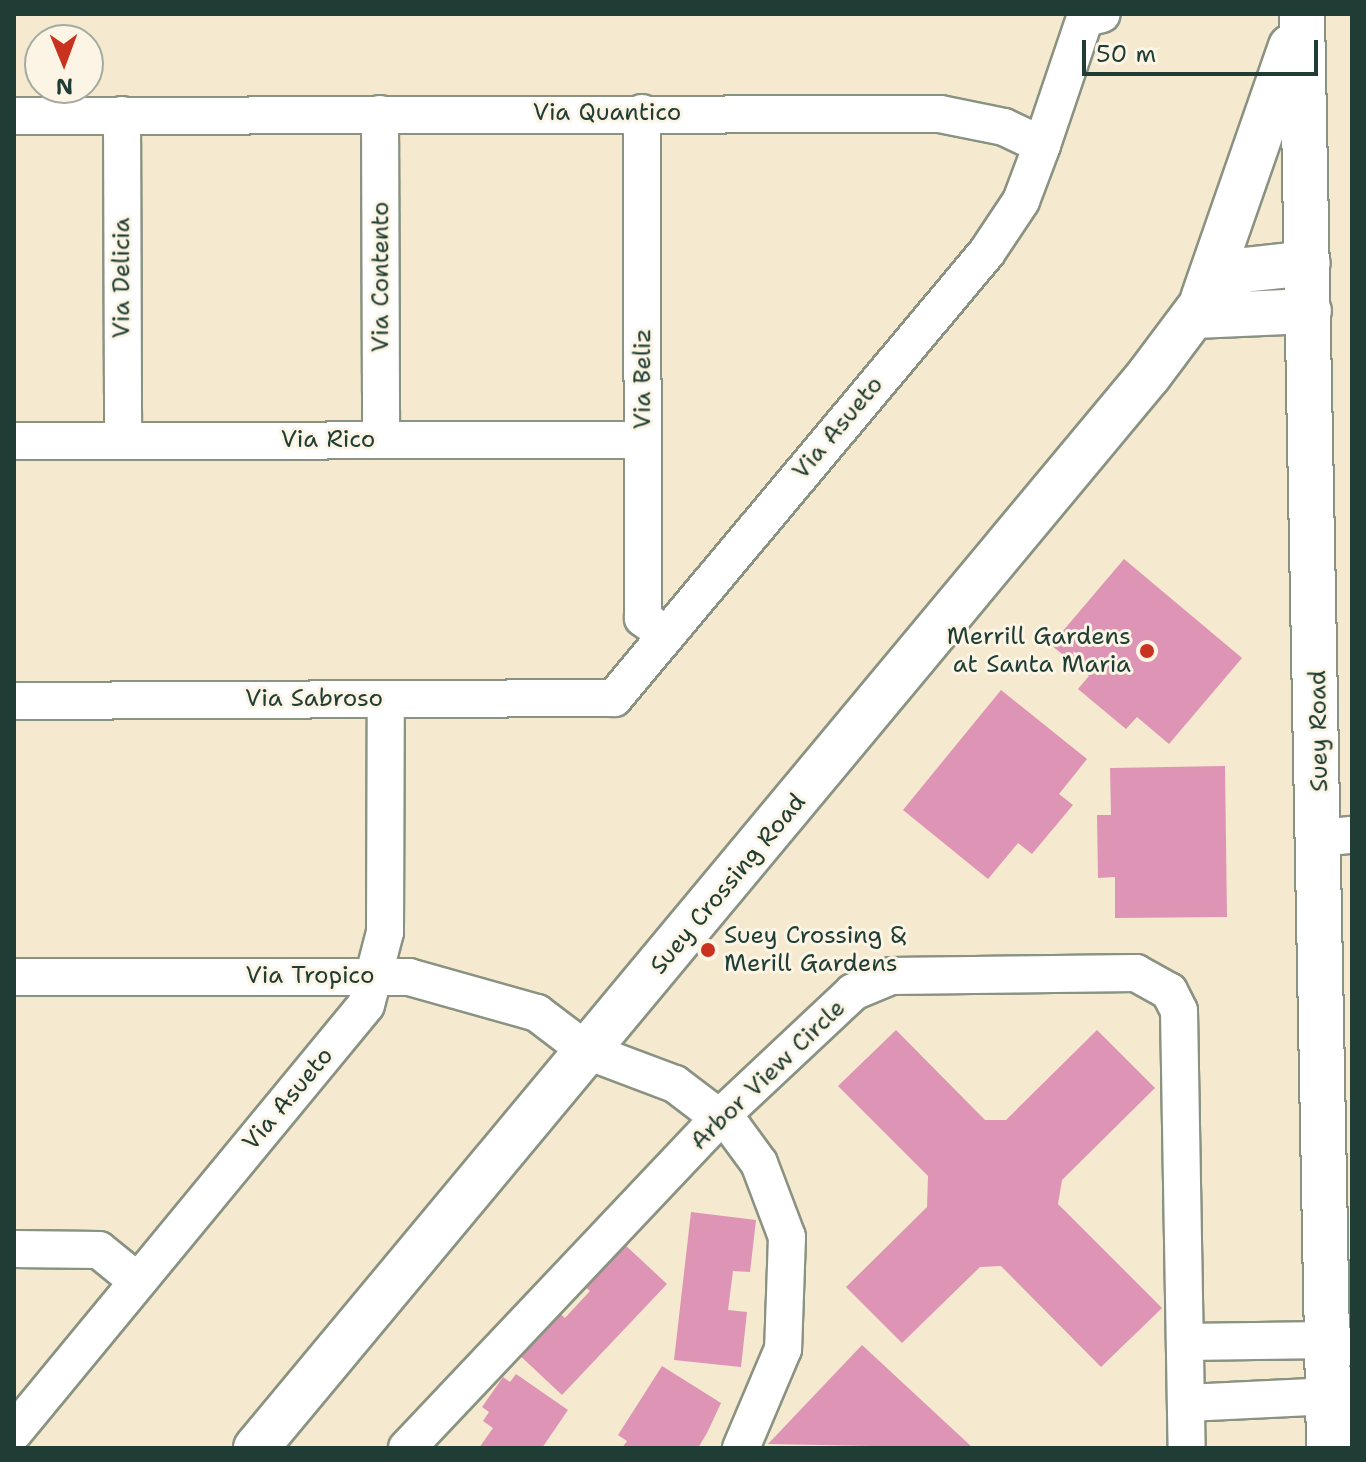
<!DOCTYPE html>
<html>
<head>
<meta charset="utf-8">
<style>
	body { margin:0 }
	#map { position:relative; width:1366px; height:1462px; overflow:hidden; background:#f5e9d0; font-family:"Shantell Sans",sans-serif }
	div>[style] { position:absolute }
	.building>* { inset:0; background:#de94b5 }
	.roads { filter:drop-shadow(2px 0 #8a9382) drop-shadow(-2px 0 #8a9382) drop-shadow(0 2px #8a9382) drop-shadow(0 -2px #8a9382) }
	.street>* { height:36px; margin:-18px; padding:0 18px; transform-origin:18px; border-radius:18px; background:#fff }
	.secondary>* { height:44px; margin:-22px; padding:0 22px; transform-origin:22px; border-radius:22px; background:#fff }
	.dots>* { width:22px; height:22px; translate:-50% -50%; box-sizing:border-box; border:4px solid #fcf5e5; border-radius:50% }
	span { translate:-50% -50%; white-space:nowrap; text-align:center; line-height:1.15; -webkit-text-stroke:6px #fcf5e5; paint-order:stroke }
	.street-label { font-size:24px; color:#1f3d34 }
	.poi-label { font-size:24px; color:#1f3d34 }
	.right { translate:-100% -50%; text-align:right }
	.left { translate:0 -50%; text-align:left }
	.frame { position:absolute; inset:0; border:16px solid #1f3d34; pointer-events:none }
	.north { position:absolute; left:24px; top:24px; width:80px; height:80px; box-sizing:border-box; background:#fcf5e5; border:2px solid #a4ab9e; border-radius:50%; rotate:179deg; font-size:22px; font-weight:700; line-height:32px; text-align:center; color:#1f3d34 }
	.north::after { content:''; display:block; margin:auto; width:28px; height:36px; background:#c8321e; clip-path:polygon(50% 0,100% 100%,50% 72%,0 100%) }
	.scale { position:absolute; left:1082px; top:40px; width:236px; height:36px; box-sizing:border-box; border:4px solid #1f3d34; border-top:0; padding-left:10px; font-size:24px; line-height:28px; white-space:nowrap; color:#1f3d34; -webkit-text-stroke:6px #fcf5e5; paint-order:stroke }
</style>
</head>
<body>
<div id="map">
	<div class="building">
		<div style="clip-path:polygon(1124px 559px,1242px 658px,1169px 744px,1137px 717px,1126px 729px,1078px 689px,1089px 676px,1051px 645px)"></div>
		<div style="clip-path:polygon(1001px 690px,1087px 759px,1059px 794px,1073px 805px,1032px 854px,1018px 843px,988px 879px,903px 810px)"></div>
		<div style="clip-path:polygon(1225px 766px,1227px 917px,1115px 918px,1115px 877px,1098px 878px,1097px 815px,1111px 815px,1110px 768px)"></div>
		<div style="clip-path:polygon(896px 1030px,985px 1120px,1006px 1120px,1097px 1030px,1155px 1088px,1062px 1180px,1058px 1204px,1162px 1308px,1101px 1367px,1001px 1266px,980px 1267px,902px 1343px,846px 1287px,927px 1207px,928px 1176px,838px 1086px)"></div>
		<div style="clip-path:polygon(691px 1212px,756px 1220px,750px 1272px,733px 1271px,728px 1310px,747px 1312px,741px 1367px,674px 1360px)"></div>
		<div style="clip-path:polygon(623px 1243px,667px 1284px,562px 1395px,514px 1350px,554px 1308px,565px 1318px,590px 1291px,583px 1285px)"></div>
		<div style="clip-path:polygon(862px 1345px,973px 1448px,768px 1444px)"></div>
		<div style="clip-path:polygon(662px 1366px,721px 1403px,707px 1433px,698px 1448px,622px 1448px,627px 1441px,618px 1435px)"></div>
		<div style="clip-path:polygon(516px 1374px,568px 1410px,542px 1448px,479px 1448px,493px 1428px,483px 1421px,489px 1412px,482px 1407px,503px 1377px,510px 1382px)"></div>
	</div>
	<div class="roads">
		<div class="street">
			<div style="left:642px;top:113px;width:505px;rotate:89.89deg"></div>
			<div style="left:643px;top:618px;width:26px;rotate:37deg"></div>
			<div style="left:380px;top:114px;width:326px;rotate:89.8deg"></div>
			<div style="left:122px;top:115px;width:326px;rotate:89.8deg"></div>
			<div style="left:14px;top:116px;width:926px;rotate:-0.12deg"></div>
			<div style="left:940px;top:114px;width:65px;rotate:11.5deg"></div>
			<div style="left:1004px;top:127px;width:42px;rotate:25.3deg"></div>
			<div style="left:1042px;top:145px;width:134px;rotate:-71.3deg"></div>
			<div style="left:1085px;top:18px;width:17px;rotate:-13deg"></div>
			<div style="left:14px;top:441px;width:629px;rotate:-0.09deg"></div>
			<div style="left:14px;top:701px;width:600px;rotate:-0.29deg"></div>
			<div style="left:614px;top:698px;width:581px;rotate:-50.09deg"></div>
			<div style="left:987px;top:252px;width:61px;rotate:-56.3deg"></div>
			<div style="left:1021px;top:201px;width:60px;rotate:-69.4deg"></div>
			<div style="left:1321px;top:838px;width:31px;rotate:-6deg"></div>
			<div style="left:14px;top:977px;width:395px"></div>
			<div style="left:409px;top:977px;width:133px;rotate:15.7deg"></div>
			<div style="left:537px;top:1013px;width:63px;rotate:37.2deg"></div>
			<div style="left:587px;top:1051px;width:94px;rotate:20.6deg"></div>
			<div style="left:675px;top:1084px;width:74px;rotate:37.3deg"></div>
			<div style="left:734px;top:1129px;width:42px;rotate:53.7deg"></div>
			<div style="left:759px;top:1163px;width:79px;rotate:69.3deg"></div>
			<div style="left:787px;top:1237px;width:112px;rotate:92deg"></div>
			<div style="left:783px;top:1349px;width:108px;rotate:113deg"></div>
			<div style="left:14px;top:1249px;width:85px;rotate:0.7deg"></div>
			<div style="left:99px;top:1250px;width:48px;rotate:39deg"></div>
			<div style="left:1185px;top:1342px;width:143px;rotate:-0.8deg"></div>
			<div style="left:1328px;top:1340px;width:25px;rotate:18deg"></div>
			<div style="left:1187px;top:1403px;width:165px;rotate:-2.8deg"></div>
			<div style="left:14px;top:1432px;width:553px;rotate:-50.5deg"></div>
			<div style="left:366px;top:1005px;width:75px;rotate:-75.4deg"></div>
			<div style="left:385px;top:932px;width:233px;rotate:-89.8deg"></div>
			<div style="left:407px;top:1448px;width:454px;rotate:-46.6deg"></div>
			<div style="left:719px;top:1118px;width:184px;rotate:-43.2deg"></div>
			<div style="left:853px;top:992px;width:41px;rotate:-22.8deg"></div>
			<div style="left:891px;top:976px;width:245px;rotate:-0.7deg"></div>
			<div style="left:1136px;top:973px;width:38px;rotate:29deg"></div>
			<div style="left:1169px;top:991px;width:22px;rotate:63deg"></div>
			<div style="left:1179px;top:1011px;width:437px;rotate:89deg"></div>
		</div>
		<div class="secondary">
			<div style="left:1302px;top:14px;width:1434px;rotate:88.92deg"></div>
			<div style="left:1203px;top:299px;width:267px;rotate:-70.8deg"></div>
			<div style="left:1195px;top:316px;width:114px;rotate:-2.5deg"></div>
			<div style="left:256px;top:1448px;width:1396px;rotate:-50.23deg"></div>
			<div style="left:1149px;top:375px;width:114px;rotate:-53.2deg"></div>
			<div style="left:1217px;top:284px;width:30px;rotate:-27deg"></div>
			<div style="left:1244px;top:270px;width:64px;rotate:-6.2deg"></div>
		</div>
	</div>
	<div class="dots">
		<div style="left:1147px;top:651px;background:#c8321e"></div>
		<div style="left:708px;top:950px;background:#c8321e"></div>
	</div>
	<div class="street-label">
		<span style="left:607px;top:113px">Via Quantico</span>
		<span style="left:381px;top:277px;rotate:-90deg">Via Contento</span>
		<span style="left:122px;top:278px;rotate:-90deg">Via Delicia</span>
		<span style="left:643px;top:379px;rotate:-90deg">Via Beliz</span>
		<span style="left:838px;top:428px;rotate:-50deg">Via Asueto</span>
		<span style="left:328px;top:440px">Via Rico</span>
		<span style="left:314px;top:699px">Via Sabroso</span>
		<span style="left:1319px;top:731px;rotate:-91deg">Suey Road</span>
		<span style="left:728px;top:884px;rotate:-50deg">Suey Crossing Road</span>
		<span style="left:310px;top:976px">Via Tropico</span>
		<span style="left:768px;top:1075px;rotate:-44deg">Arbor View Circle</span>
		<span style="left:288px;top:1099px;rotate:-50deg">Via Asueto</span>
	</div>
	<div class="poi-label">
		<span class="right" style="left:1131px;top:651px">Merrill Gardens<br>at Santa Maria</span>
		<span class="left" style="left:724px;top:950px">Suey Crossing &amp;<br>Merill Gardens</span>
	</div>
	<div class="frame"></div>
	<div class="north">N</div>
	<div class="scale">50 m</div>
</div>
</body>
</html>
